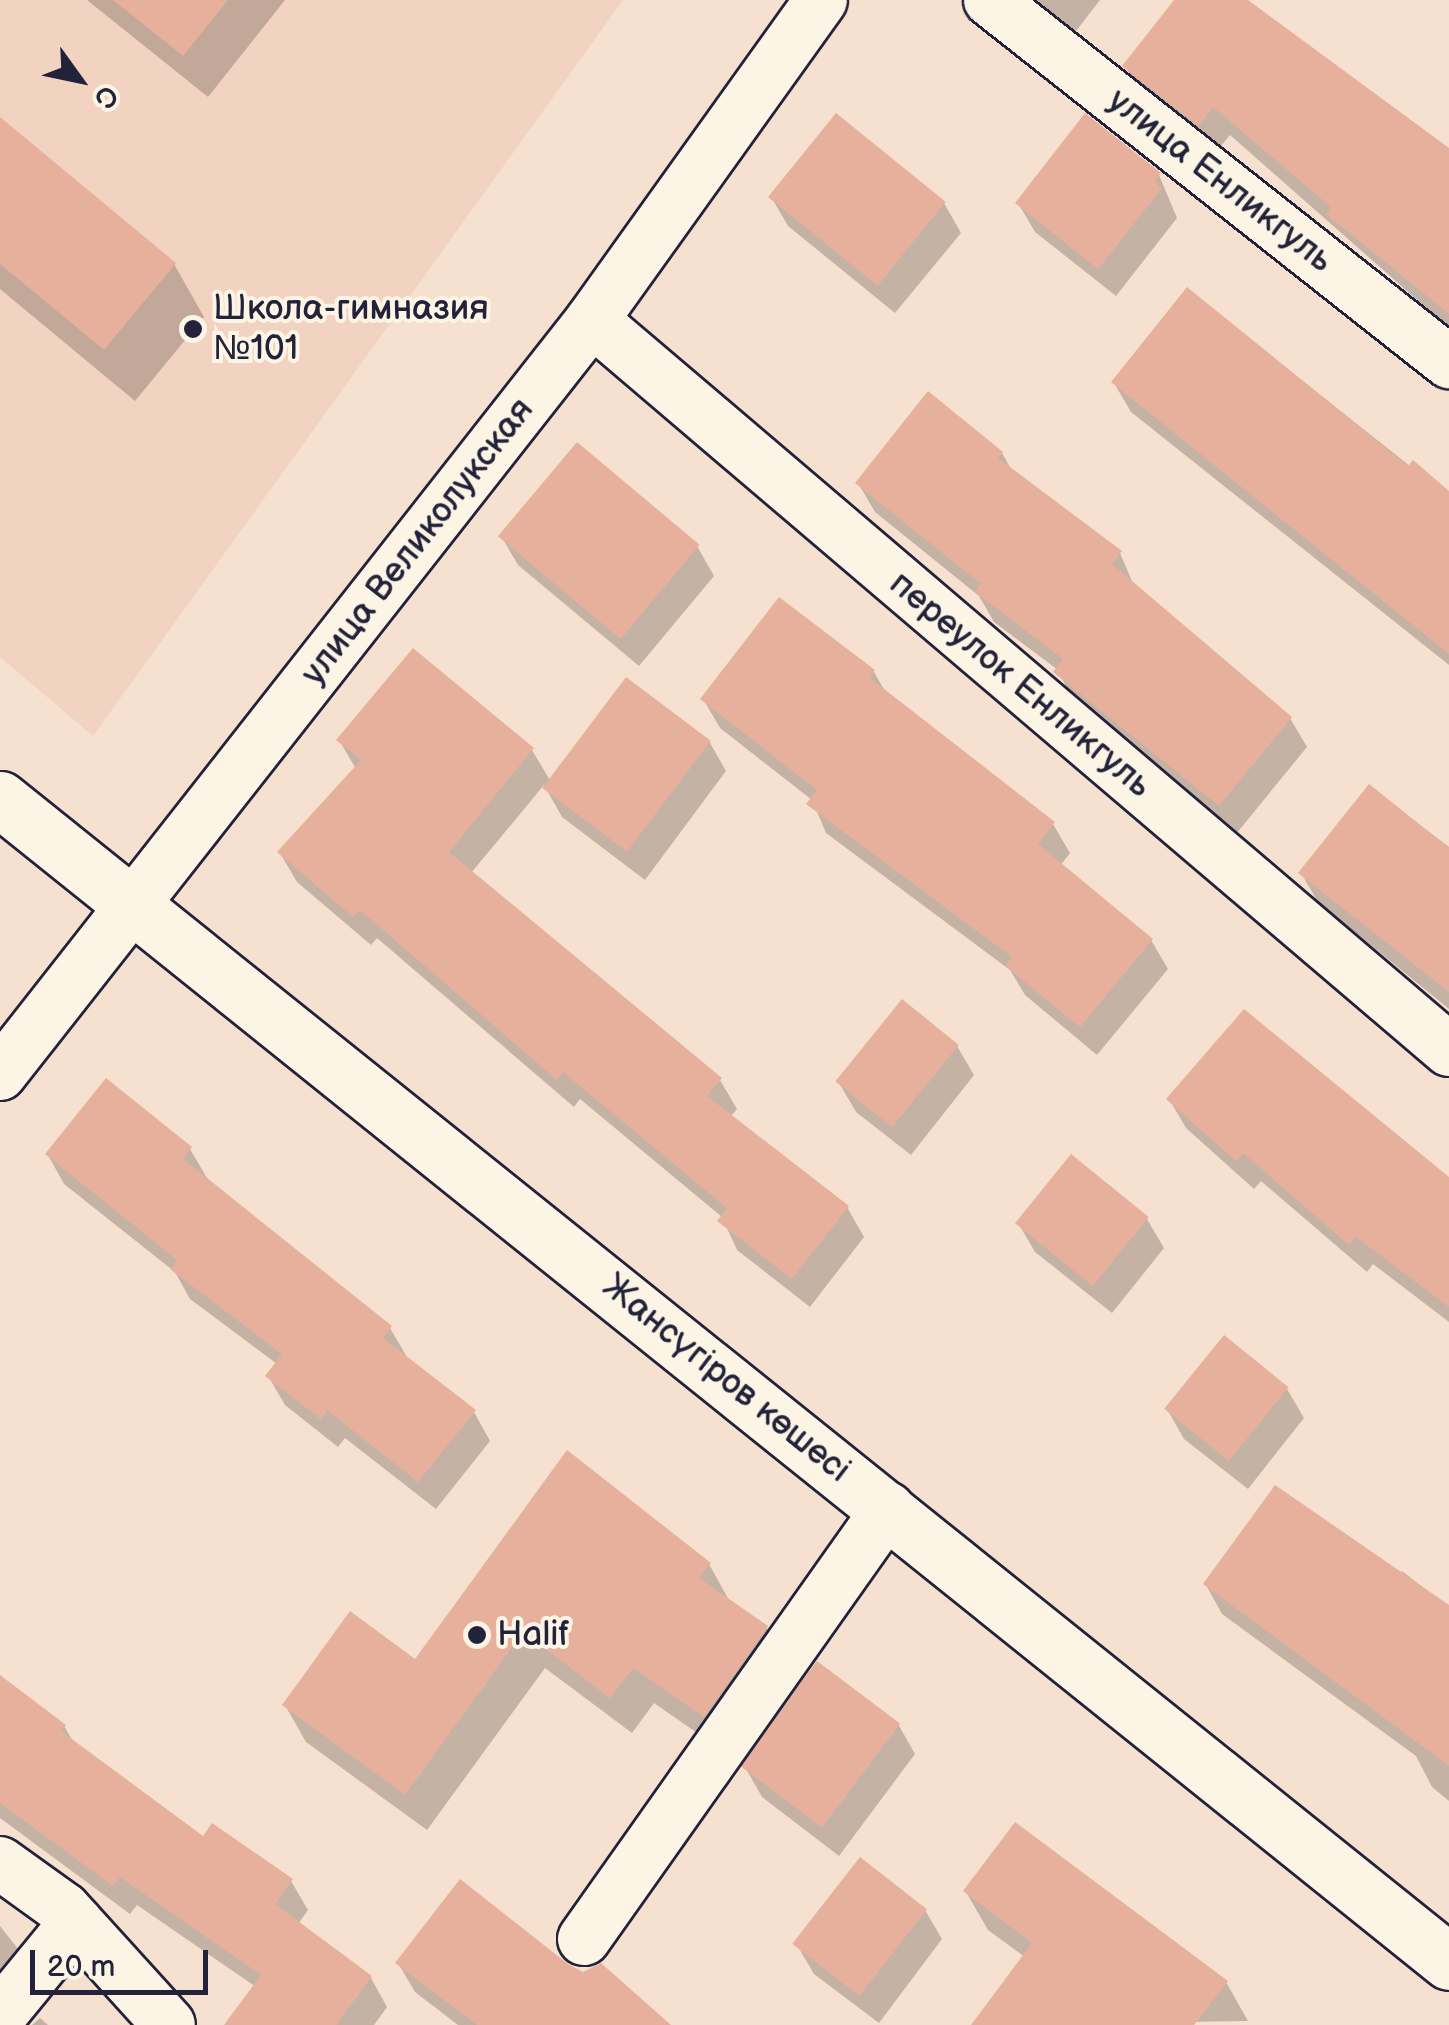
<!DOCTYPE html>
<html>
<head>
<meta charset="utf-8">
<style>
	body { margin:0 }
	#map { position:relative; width:1449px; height:2025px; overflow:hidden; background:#f6e0cf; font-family:"Balsamiq Sans",sans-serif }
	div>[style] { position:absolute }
	.built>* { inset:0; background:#f2d2c0 }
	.shadow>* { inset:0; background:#0003 }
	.building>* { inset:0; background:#e7b09d; transform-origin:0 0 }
	.roads { filter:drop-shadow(2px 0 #22223b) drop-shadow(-2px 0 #22223b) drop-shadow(0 2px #22223b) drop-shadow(0 -2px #22223b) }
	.minor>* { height:52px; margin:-26px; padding:0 26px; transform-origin:26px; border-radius:26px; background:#fcf5e5 }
	.primary>* { height:55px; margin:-27.5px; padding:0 27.5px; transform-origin:27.5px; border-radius:27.5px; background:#fcf5e5 }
	.dots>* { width:28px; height:28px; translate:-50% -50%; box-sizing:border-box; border:5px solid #fcf5e5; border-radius:50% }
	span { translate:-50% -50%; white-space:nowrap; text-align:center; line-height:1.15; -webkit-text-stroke:8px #fcf5e5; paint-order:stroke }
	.street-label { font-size:35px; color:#22223b }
	.poi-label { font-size:35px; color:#22223b }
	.left { translate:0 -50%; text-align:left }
	.north { position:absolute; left:30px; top:30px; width:100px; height:100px; -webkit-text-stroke:8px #fcf5e5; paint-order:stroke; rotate:123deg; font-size:28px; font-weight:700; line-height:40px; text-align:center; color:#22223b }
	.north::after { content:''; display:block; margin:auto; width:35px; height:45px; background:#22223b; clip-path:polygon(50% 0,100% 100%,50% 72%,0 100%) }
	.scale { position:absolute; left:30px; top:1950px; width:178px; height:45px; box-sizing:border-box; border:5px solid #22223b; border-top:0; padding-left:12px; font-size:30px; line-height:35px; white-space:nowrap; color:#22223b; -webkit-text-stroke:8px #fcf5e5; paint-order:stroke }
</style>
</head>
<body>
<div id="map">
	<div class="built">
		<div style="clip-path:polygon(0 0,623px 0,93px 736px,0 657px)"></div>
	</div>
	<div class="shadow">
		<div style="clip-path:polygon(87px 0,285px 0,208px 97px)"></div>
		<div style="clip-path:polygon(1027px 0,1100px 0,1073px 35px)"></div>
		<div style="clip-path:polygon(1177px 0,1246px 0,1449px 152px,1449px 328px,1230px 135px,1215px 153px,1142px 95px,1125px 66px)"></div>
		<div style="clip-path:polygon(0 120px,174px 264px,204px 317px,135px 401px,0 289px)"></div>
		<div style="clip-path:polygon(1159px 175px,1177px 218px,1116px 296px,1035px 232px,1018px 203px)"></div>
		<div style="clip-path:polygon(771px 197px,944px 203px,961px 233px,895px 313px,788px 226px)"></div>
		<div style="clip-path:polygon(1188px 290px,1449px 497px,1449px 665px,1131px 412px,1114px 383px)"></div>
		<div style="clip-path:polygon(1002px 453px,1012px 471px,1120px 553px,1134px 586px,1290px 718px,1307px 747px,1236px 834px,1073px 701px,1058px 670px,994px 622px,979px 596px,875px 512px,858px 483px)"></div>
		<div style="clip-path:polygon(501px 536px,697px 546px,714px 576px,639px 666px,518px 565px)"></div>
		<div style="clip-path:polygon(874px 672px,886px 693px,1053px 824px,1070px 853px,1060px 866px,1151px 940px,1168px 969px,1097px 1055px,1025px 995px,1010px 970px,826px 833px,812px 800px,720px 728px,703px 699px)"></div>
		<div style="clip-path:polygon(339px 740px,532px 750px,551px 782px,709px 741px,726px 771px,645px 880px,562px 817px,544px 785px,471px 873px,720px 1080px,737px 1109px,730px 1117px,847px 1207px,864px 1237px,810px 1307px,737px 1250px,722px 1217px,580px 1099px,574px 1107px,377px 938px,371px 945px,297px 882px,280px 853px,356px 769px)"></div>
		<div style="clip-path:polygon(1370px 787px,1449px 847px,1449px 1009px,1318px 902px,1301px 873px)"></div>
		<div style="clip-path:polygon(957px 1046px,974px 1075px,911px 1155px,856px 1112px,839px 1083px)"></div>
		<div style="clip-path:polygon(1169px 1099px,1449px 1181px,1449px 1322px,1373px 1264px,1367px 1272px,1261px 1181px,1254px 1189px,1186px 1128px)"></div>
		<div style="clip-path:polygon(190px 1149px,207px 1178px,390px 1328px,407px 1357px,474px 1412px,490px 1441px,436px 1509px,345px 1438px,338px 1447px,285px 1405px,268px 1376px,277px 1364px,190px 1299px,175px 1272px,64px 1184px,48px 1155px)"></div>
		<div style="clip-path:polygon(1147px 1219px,1164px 1248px,1112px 1313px,1035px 1252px,1018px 1223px)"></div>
		<div style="clip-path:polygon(1287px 1389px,1304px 1418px,1248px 1489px,1184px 1439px,1167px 1409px)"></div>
		<div style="clip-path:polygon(709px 1564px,730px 1602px,767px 1628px,788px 1665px,726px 1753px,654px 1703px,632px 1733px,545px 1668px,427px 1830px,306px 1742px,285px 1705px)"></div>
		<div style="clip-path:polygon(1402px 1571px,1449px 1608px,1449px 1801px,1432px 1787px,1416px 1756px,1222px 1614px,1206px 1585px,1398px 1577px)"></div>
		<div style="clip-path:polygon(0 1678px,64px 1726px,74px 1743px,204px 1840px,291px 1881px,308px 1910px,298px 1924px,371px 1978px,387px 2007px,374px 2025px,242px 2025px,256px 1987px,137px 1905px,130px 1914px,0 1818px)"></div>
		<div style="clip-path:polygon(898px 1724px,915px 1754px,839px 1856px,762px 1797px,745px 1767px)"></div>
		<div style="clip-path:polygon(966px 1892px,1226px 1982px,1248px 2021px,974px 2025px,1025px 1957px,988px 1930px)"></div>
		<div style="clip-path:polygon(925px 1910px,942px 1939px,879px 2023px,814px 1974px,797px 1945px)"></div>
		<div style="clip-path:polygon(0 1926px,33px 1968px,0 2018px)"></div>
		<div style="clip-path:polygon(398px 1963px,582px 1975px,668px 2025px,458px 2025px,415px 1992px)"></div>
		<div style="clip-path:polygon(40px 2018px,48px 2025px,32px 2025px)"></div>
	</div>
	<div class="building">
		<div style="clip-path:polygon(113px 0,228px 0,183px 56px)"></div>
		<div style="clip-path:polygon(1174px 0,1248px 0,1449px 148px,1449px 314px,1326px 214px,1331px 207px,1213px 107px,1198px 126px,1122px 66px)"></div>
		<div style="left:836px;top:113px;width:141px;height:108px;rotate:39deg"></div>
		<div style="clip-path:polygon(1085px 113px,1161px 173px,1154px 182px,1162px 188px,1098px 269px,1015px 203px)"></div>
		<div style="clip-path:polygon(0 117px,176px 263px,104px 350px,0 264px)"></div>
		<div style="clip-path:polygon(1187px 287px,1408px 466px,1413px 460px,1449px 491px,1449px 654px,1111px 382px)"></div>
		<div style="clip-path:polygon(928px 391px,1003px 452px,998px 458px,1122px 551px,1112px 564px,1292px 717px,1219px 806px,1053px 672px,1063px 659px,975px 592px,981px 584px,855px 483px)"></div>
		<div style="left:577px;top:442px;width:160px;height:123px;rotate:40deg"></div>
		<div style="clip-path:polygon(779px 597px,875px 670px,870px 678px,1055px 822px,1038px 844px,1153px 939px,1080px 1027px,1005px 966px,1012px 957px,806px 804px,817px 790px,700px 699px)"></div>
		<div style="clip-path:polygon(413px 648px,534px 748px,449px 852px,722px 1078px,707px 1096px,849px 1206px,792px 1279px,717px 1221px,727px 1208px,563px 1072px,557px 1080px,360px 910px,353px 917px,277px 852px,361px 760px,336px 740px)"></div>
		<div style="left:626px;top:677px;width:106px;height:139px;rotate:37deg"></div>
		<div style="clip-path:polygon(1369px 784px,1449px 848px,1449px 992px,1298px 873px)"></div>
		<div style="left:902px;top:999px;width:73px;height:106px;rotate:39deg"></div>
		<div style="clip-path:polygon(1244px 1009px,1449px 1177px,1449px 1307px,1356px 1237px,1349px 1245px,1243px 1153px,1236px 1161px,1166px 1099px)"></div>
		<div style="clip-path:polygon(106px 1078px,192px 1147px,183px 1159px,392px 1326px,383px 1338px,476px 1410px,418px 1482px,327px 1410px,321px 1419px,265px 1376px,282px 1354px,171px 1270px,177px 1260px,45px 1154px)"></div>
		<div style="left:1071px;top:1154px;width:100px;height:89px;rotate:39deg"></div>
		<div style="left:1224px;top:1335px;width:83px;height:95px;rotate:39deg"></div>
		<div style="clip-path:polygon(567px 1450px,711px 1563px,699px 1578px,768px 1626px,704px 1717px,633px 1668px,610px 1698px,523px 1632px,405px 1795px,282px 1705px,350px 1611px,415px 1659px)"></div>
		<div style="clip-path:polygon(1275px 1485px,1449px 1605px,1449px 1766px,1203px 1584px)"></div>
		<div style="left:817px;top:1661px;width:104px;height:130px;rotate:37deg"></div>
		<div style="clip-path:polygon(0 1675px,66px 1725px,61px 1731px,203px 1836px,212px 1823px,293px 1879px,275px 1904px,372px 1976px,336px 2025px,224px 2025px,261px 1975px,120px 1877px,113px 1886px,0 1803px)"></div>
		<div style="clip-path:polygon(1015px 1822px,1228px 1981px,1194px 2025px,971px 2025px,1032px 1943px,963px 1891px)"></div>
		<div style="left:860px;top:1857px;width:85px;height:110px;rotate:38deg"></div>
		<div style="clip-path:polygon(460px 1879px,568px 1964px,583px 1972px,601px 1963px,671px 2025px,477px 2025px,395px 1963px)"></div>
	</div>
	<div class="roads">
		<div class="minor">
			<div style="left:990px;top:0;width:585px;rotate:38.26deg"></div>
			<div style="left:592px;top:320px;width:1126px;rotate:40.42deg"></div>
			<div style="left:0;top:1074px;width:959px;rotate:-51.86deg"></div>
			<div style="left:592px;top:320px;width:393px;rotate:-54.4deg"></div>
			<div style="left:0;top:1863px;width:79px;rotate:35.7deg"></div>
			<div style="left:64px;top:1909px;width:156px;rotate:47.8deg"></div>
			<div style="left:584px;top:1939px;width:527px;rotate:-54.74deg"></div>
			<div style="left:0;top:2015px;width:120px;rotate:-50.7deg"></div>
		</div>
		<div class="primary">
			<div style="left:0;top:799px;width:1858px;rotate:38.75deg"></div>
		</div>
	</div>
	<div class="dots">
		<div style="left:193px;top:329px;background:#22223b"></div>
		<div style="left:477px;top:1635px;background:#22223b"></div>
	</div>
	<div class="street-label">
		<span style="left:1220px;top:181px;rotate:38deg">улица Енликгуль</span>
		<span style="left:418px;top:542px;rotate:-52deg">улица Великолукская</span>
		<span style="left:1020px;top:685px;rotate:40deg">переулок Енликгуль</span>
		<span style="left:726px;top:1379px;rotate:39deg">Жансүгіров көшесі</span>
	</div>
	<div class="poi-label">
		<span class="left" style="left:213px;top:329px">Школа-гимназия<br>№101</span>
		<span class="left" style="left:497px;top:1635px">Halif</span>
	</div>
	<div class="north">С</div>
	<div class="scale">20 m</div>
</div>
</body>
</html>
